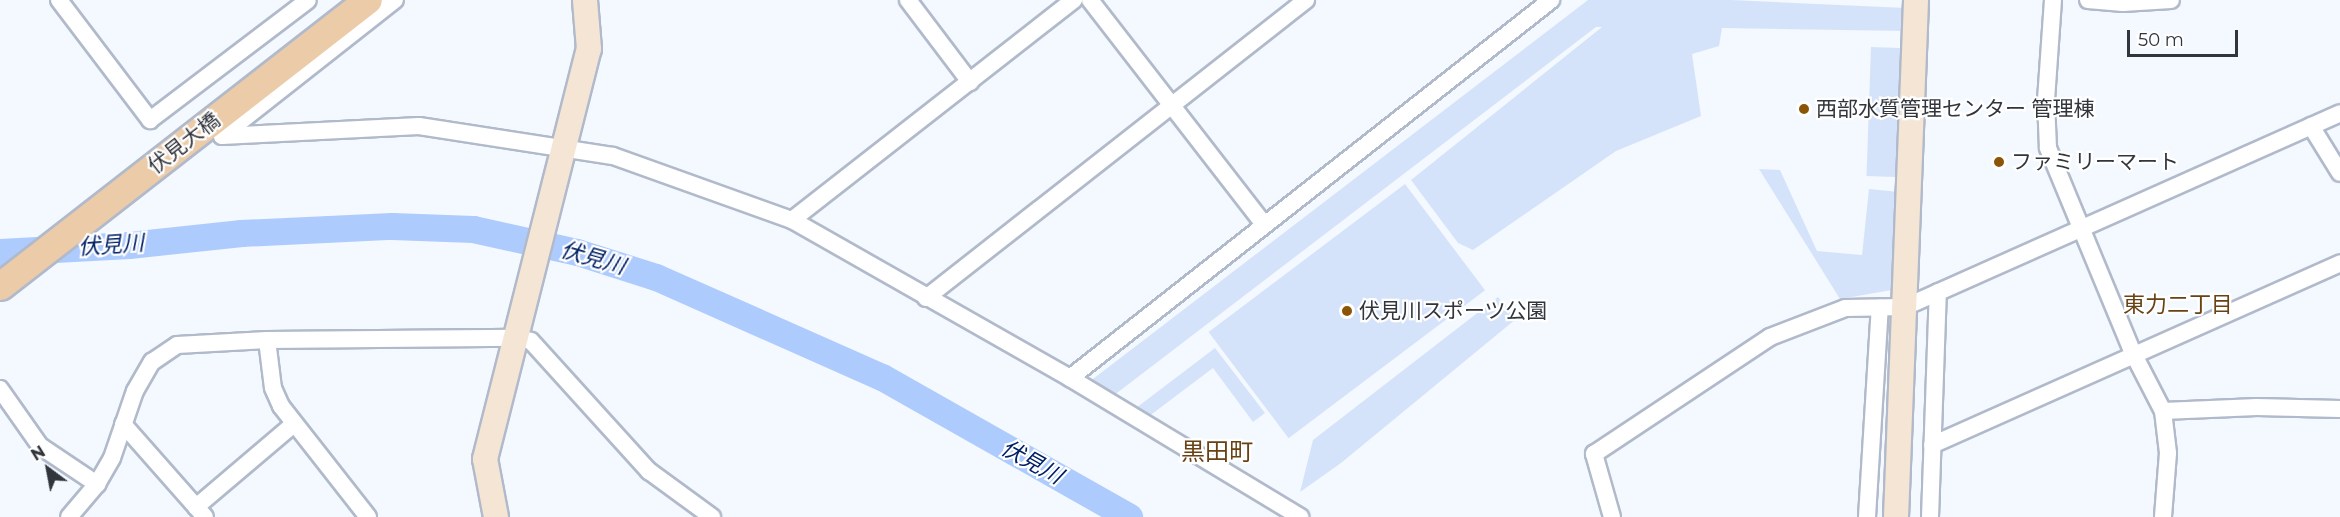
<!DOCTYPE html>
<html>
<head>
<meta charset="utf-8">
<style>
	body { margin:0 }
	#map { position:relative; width:2340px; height:517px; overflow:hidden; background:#f4f8ff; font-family:Montserrat,"Noto Sans JP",sans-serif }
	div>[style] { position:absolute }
	.green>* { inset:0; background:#d5e3fa; transform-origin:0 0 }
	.river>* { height:27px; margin:-13.5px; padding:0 13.5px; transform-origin:13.5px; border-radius:13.5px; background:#aecbfd }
	.roads { filter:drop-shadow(2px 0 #b1baca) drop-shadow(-2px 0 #b1baca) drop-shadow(0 2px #b1baca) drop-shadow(0 -2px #b1baca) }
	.street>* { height:16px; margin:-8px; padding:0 8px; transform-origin:8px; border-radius:8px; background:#fff }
	.secondary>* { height:24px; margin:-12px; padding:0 12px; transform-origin:12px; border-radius:12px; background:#f5e5d4 }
	.primary>* { height:27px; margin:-13.5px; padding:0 13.5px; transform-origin:13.5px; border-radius:13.5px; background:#eccba9 }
	.dots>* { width:16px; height:16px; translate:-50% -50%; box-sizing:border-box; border:3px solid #fff; border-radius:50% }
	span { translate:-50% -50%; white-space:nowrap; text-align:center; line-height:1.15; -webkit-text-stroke:4.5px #fff; paint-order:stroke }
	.poi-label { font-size:21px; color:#32353c }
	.left { translate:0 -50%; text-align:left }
	.street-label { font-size:21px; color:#32353c }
	.water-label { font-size:22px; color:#002166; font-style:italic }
	.neighbourhood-label { font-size:22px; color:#694214 }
	.quarter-label { font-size:24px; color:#694214 }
	.north { position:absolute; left:18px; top:439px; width:60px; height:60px; -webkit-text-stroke:4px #fff; paint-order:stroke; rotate:328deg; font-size:16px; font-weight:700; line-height:24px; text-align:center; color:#32353c }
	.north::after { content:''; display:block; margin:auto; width:21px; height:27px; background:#32353c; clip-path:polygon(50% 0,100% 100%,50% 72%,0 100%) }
	.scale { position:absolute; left:2127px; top:30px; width:111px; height:27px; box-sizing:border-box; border:3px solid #32353c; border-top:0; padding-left:8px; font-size:18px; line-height:21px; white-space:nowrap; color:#32353c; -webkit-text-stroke:4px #fff; paint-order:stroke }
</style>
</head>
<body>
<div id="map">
	<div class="green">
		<div style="clip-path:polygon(1588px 0,1731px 0,1906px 8px,1908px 31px,1722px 28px,1719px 46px,1692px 54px,1701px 116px,1616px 151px,1473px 250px,1458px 243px,1411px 180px,1602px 27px,1596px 27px,1113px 396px,1089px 382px)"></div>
		<div style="left:1871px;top:47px;width:36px;height:129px;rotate:2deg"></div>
		<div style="clip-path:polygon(1759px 169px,1780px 170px,1817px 251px,1862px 255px,1869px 189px,1899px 192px,1892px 290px,1840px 299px)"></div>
		<div style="left:1405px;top:184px;width:133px;height:246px;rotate:53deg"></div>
		<div style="clip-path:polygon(1498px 297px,1516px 319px,1341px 463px,1300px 492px,1313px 440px)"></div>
		<div style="clip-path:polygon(1215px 348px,1265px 413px,1253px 422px,1213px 368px,1148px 417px,1136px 408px)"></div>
	</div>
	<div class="river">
		<div style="left:0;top:252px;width:129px;rotate:-3.1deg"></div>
		<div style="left:129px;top:245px;width:113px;rotate:-6.1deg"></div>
		<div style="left:241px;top:233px;width:151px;rotate:-2.7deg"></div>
		<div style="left:392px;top:226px;width:81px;rotate:2.1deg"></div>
		<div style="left:473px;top:229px;width:107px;rotate:12.5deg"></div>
		<div style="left:577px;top:252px;width:83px;rotate:17.6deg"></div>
		<div style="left:656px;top:277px;width:247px;rotate:23.9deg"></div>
		<div style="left:882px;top:377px;width:284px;rotate:29.5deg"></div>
	</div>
	<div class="roads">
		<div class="street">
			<div style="left:59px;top:0;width:151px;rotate:52.8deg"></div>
			<div style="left:150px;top:120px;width:198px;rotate:-37.2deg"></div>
			<div style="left:908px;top:0;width:103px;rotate:52.9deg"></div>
			<div style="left:1090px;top:0;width:284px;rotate:52.2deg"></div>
			<div style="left:2053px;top:0;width:101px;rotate:94deg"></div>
			<div style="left:2046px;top:101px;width:47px;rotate:87.6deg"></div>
			<div style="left:2048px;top:148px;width:222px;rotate:67.5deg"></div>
			<div style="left:2133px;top:353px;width:65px;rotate:62.7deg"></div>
			<div style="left:2163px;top:411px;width:42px;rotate:83.2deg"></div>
			<div style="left:2168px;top:453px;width:64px;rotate:94.5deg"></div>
			<div style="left:2088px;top:0;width:35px;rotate:5deg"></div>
			<div style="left:2123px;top:3px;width:48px;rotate:-3.6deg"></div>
			<div style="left:2311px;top:126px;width:55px;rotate:58.3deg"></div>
			<div style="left:222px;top:136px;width:197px;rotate:-2.9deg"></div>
			<div style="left:419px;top:126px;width:196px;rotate:8.8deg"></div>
			<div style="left:613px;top:156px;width:190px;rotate:19.7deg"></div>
			<div style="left:792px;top:220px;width:320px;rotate:29.6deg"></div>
			<div style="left:1070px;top:378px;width:612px;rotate:-38.16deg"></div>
			<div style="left:222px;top:136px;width:220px;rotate:-38.2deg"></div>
			<div style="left:792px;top:220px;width:358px;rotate:-38deg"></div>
			<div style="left:926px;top:298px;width:483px;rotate:-38.1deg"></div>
			<div style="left:267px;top:340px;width:48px;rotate:82.9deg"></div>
			<div style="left:273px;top:388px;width:20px;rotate:66deg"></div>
			<div style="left:281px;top:406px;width:141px;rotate:51.9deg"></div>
			<div style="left:1070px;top:378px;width:269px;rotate:31.1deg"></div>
			<div style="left:0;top:389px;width:70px;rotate:54.9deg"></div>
			<div style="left:40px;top:446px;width:69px;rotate:33.7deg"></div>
			<div style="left:2163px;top:411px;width:94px;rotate:-2.4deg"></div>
			<div style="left:2257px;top:407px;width:83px;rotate:1.4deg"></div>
			<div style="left:123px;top:424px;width:124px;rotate:48.6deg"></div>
			<div style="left:1932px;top:445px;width:447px;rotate:-24deg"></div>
			<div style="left:196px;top:507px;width:128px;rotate:-40.3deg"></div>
			<div style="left:69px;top:517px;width:43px;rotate:-49.7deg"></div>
			<div style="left:97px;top:484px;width:30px;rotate:-60deg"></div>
			<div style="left:112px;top:458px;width:71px;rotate:-71.1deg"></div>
			<div style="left:135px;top:391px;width:34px;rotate:-60deg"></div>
			<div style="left:152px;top:362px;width:30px;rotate:-34deg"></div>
			<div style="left:177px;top:345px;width:90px;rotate:-3.2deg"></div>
			<div style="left:267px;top:340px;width:251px;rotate:-0.5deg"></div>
			<div style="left:518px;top:338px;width:13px;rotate:13deg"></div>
			<div style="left:531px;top:341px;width:176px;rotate:47.8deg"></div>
			<div style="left:649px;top:471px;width:78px;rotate:36.1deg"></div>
			<div style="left:1612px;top:517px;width:66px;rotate:-105.9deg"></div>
			<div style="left:1594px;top:454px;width:211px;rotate:-33.6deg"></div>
			<div style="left:1770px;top:337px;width:80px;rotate:-21.1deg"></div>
			<div style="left:1845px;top:308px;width:60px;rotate:-1deg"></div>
			<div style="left:1905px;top:307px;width:476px;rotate:-24deg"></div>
			<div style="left:1867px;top:517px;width:210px;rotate:-86.5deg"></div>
			<div style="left:1930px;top:517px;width:225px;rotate:-88deg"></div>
		</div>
		<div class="secondary">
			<div style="left:496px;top:517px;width:59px;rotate:-100.7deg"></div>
			<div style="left:485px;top:459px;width:423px;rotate:-75.8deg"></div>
			<div style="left:589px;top:49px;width:49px;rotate:-94.7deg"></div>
			<div style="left:1896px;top:517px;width:517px;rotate:-87.78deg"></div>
		</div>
		<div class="primary">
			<div style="left:0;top:286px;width:466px;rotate:-37.9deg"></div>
		</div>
	</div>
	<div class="dots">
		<div style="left:1804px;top:109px;background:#8b5407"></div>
		<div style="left:1999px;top:162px;background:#8b5407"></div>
		<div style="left:1347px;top:311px;background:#8b5407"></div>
	</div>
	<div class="poi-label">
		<span class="left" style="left:1816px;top:109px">西部水質管理センター 管理棟</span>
		<span class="left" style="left:2011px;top:162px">ファミリーマート</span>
		<span class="left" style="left:1359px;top:311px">伏見川スポーツ公園</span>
	</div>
	<div class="street-label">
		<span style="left:184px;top:143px;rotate:-38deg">伏見大橋</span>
	</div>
	<div class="water-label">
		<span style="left:111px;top:245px;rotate:-4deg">伏見川</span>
		<span style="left:593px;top:258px;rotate:16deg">伏見川</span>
		<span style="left:1032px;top:462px;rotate:29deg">伏見川</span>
	</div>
	<div class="neighbourhood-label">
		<span style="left:2178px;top:305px">東力二丁目</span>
	</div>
	<div class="quarter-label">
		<span style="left:1217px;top:452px">黒田町</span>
	</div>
	<div class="north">N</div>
	<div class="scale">50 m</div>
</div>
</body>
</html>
